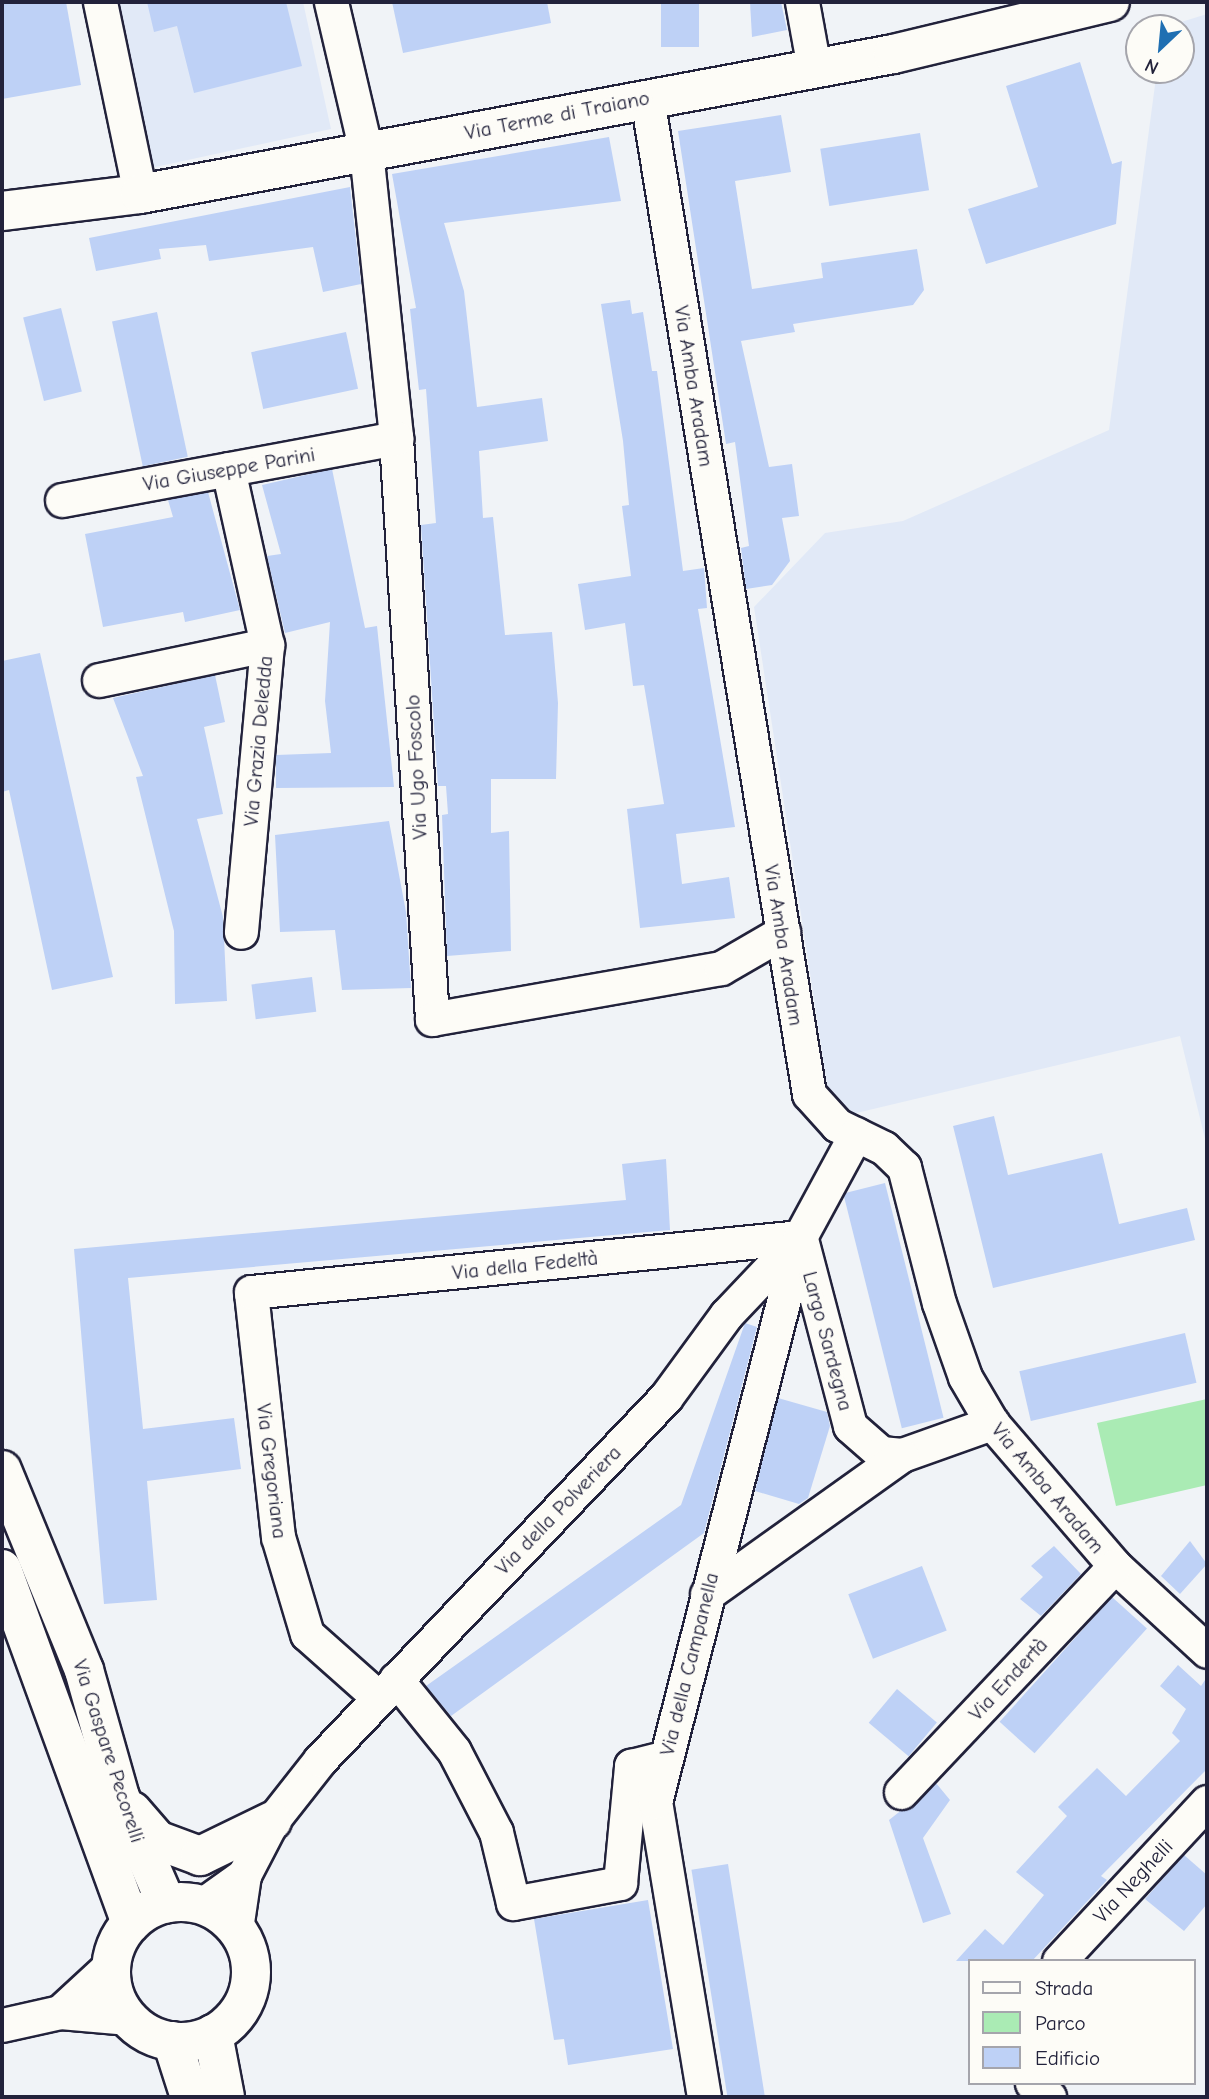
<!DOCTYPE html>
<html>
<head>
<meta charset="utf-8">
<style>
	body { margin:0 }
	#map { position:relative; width:1209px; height:2099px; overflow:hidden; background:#f0f3f7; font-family:"Comic Neue",sans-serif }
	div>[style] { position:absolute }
	.built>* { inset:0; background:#e1e9f7 }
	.green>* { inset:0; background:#aaebb4 }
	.building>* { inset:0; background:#bed1f6; transform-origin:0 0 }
	.roads { filter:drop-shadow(2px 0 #22223b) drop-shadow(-2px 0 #22223b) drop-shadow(0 2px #22223b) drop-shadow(0 -2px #22223b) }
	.street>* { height:33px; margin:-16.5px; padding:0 16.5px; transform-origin:16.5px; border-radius:16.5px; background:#fdfcf7 }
	.secondary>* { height:38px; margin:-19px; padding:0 19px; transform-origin:19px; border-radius:19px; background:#fdfcf7 }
	.secondary>.ring { margin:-19px; padding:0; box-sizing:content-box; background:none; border:38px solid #fdfcf7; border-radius:50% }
	span { translate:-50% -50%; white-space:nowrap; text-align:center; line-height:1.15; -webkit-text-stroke:7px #fdfcf7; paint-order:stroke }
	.street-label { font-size:21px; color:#22223b }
	.frame { position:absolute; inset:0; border:4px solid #22223b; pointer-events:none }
	.legend { position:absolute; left:968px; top:1959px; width:228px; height:126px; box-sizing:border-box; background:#fdfcf7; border:2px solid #a5a5ac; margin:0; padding:9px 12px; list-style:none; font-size:21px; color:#22223b }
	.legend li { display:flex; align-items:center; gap:14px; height:35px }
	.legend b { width:35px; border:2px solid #a5a5ac }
	.north { position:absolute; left:1125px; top:14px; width:70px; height:70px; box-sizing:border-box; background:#fdfcf7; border:2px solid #a5a5ac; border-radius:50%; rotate:206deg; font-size:19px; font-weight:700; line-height:28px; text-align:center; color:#22223b }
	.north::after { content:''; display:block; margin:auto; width:24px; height:32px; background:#1f6fb2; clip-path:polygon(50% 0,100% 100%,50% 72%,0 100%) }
</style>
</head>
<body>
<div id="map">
	<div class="built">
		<div style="clip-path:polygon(109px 2px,303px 2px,331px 129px,146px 169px)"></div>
		<div style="clip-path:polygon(1207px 14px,1207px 1147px,1180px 1036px,848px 1115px,829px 1097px,754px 607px,825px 533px,903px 521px,1109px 430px,1157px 70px,1181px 70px,1181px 28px,1162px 28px)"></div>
	</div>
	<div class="green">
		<div style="clip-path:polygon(1207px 1399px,1207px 1485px,1116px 1506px,1097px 1423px)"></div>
	</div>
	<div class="building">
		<div style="clip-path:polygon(2px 2px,66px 2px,81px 85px,2px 99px)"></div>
		<div style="clip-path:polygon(147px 2px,286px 2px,302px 66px,194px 93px,177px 26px,154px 32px)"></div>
		<div style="clip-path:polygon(392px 2px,547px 2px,551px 23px,403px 53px)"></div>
		<div style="left:661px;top:2px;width:38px;height:45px"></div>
		<div style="clip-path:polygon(750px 2px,781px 2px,787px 30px,752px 37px)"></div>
		<div style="clip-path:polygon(1080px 62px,1112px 164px,1122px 161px,1116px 224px,986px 264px,968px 209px,1038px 187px,1006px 86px)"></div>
		<div style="clip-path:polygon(781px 115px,791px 172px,735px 181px,752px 289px,823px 278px,821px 263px,917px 249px,924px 290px,913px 305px,793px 324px,795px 332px,741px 341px,769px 467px,792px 464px,799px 516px,782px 518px,790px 561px,772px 585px,746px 589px,741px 548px,749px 546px,735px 442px,726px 444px,678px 131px)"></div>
		<div style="left:920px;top:133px;width:58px;height:101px;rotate:81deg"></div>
		<div style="clip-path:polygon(609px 137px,621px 201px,444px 223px,464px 291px,477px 407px,542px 398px,548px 441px,479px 451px,483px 518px,493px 517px,505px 635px,552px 632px,558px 703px,556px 779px,491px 779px,491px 833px,509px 831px,511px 951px,447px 956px,442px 815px,448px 814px,446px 786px,438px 786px,421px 525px,436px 523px,426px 389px,419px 390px,410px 309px,416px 308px,392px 174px)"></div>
		<div style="clip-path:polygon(350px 187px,361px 284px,323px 292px,313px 247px,209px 261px,206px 245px,159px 249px,161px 259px,96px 271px,89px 238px)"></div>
		<div style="clip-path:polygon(630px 300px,632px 314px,643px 312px,652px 371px,657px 371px,683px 571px,704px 568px,707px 608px,698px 609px,735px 827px,676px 834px,682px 884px,729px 877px,735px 918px,640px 928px,627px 809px,664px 804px,644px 685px,633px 686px,625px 623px,585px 630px,578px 584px,631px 576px,622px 506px,629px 505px,623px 441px,601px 304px)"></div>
		<div style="left:61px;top:308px;width:86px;height:39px;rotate:76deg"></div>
		<div style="left:157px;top:312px;width:148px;height:46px;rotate:78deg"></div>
		<div style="left:346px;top:332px;width:58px;height:97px;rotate:78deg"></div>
		<div style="clip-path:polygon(332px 469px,365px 628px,377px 626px,394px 787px,276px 788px,276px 755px,331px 753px,325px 701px,330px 622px,285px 633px,267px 556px,281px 554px,262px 485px)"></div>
		<div style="clip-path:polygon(208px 492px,240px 610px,185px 622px,183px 612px,103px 627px,85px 534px,173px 517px,168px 500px)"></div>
		<div style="clip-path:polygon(40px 653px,113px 977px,52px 990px,9px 790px,2px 792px,2px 661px)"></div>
		<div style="clip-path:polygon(215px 675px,225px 722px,204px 727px,223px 814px,197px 819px,223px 917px,227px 1001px,175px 1004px,174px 931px,136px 777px,143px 776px,113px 698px)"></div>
		<div style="clip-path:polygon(389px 821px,406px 912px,411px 988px,342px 990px,335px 930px,280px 932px,275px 835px)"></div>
		<div style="left:312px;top:977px;width:35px;height:61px;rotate:83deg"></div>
		<div style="clip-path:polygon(994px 1116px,1008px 1175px,1102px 1153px,1119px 1224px,1187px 1208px,1195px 1240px,993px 1288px,953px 1126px)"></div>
		<div style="clip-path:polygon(666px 1159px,670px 1230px,128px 1278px,143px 1429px,234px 1418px,241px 1469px,147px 1481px,157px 1600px,104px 1604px,74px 1249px,626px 1200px,622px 1164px)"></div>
		<div style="left:885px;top:1183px;width:242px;height:43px;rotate:76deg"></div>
		<div style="clip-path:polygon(745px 1323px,757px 1327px,704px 1533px,451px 1716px,426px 1686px,681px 1505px)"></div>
		<div style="left:1185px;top:1333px;width:51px;height:170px;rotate:77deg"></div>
		<div style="clip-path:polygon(778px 1398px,827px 1412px,830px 1426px,808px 1498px,799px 1504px,755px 1491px)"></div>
		<div style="clip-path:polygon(1190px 1541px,1207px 1564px,1180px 1594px,1161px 1576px)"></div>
		<div style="clip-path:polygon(1054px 1546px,1081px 1574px,1041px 1616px,1020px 1599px,1043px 1577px,1031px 1566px)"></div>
		<div style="left:922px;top:1566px;width:69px;height:79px;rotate:69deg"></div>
		<div style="left:1112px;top:1597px;width:47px;height:168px;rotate:42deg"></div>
		<div style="clip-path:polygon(1178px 1665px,1201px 1686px,1207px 1677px,1207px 1769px,1101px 1876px,1107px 1880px,1032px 1961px,956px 1961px,985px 1929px,1003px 1945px,1044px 1895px,1016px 1872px,1067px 1816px,1058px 1807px,1097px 1768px,1126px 1796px,1180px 1741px,1172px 1733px,1186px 1709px,1160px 1686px)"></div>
		<div style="left:897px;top:1689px;width:52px;height:44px;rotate:40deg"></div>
		<div style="clip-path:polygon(936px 1783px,950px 1800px,923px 1838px,951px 1914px,923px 1923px,889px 1820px)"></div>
		<div style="clip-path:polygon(1184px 1855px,1207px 1875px,1207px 1904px,1184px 1931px,1145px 1899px)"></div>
		<div style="left:728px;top:1864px;width:236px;height:37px;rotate:81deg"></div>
		<div style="clip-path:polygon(648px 1900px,673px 2049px,568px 2065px,564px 2039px,554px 2040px,534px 1919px)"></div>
	</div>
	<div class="roads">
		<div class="street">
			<div style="left:100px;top:2px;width:196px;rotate:78.2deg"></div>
			<div style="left:331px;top:2px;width:153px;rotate:76.8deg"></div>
			<div style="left:366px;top:151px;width:289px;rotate:84deg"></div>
			<div style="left:396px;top:438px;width:582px;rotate:86.45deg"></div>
			<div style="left:432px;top:1019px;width:293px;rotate:-10deg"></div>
			<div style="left:721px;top:968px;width:72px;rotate:-30.1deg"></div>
			<div style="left:802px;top:2px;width:67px;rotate:79.7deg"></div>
			<div style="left:647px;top:98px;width:1009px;rotate:80.76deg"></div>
			<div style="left:809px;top:1094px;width:42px;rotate:47.9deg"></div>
			<div style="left:837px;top:1125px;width:52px;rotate:26.1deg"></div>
			<div style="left:884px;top:1148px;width:28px;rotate:44deg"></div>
			<div style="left:904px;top:1167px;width:140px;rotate:75.6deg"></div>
			<div style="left:939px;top:1303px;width:78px;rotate:70.6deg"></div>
			<div style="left:965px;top:1377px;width:53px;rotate:59.6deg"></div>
			<div style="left:992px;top:1423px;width:189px;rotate:49.3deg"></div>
			<div style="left:1115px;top:1566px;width:125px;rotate:42.7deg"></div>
			<div style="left:228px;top:469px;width:180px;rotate:77.5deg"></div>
			<div style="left:267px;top:645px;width:288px;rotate:95.2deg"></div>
			<div style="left:62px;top:500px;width:340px;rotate:-10.5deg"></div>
			<div style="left:99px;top:680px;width:172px;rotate:-11.8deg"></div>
			<div style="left:801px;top:1239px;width:193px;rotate:75.3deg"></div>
			<div style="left:850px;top:1426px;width:41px;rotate:41.1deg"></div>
			<div style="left:881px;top:1453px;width:21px;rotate:5deg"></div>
			<div style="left:902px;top:1455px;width:96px;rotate:-19.6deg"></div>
			<div style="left:707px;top:1594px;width:239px;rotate:-35.5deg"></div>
			<div style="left:396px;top:1679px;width:92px;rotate:51.1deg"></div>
			<div style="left:454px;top:1751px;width:91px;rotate:62.6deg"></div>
			<div style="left:496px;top:1832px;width:73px;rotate:76.5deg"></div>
			<div style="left:513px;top:1903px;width:109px;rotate:-10.6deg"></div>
			<div style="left:620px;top:1883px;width:118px;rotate:-84.6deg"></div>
			<div style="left:631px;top:1766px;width:36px;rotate:-14deg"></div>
			<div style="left:379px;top:1698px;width:96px;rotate:-138.4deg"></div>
			<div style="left:307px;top:1634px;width:101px;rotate:-106.6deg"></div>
			<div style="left:278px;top:1537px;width:246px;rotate:-96.3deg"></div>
			<div style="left:251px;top:1292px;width:552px;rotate:-5.72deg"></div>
			<div style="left:901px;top:1792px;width:311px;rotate:-46.6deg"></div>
			<div style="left:202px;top:1905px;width:52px;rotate:-35.5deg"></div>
			<div style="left:236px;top:1929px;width:55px;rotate:-81.6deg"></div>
			<div style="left:244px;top:1875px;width:61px;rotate:-62.6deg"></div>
			<div style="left:272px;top:1821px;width:78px;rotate:-51.8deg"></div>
			<div style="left:320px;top:1760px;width:501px;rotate:-46.37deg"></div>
			<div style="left:666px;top:1397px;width:102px;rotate:-53.8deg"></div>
			<div style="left:726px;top:1315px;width:108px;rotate:-46.5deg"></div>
			<div style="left:800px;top:1237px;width:117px;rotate:-61.5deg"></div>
			<div style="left:1059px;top:1961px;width:217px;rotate:-47.1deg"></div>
			<div style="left:60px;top:2012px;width:69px;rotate:-42.7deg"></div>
			<div style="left:2px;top:2025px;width:59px;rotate:-12.6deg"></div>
			<div style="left:60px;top:2012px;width:69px;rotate:5deg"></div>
			<div style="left:1032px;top:2083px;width:22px;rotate:39deg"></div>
			<div style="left:704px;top:2097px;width:299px;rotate:-99.4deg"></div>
			<div style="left:655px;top:1802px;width:580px;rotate:-75.63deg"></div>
		</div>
		<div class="secondary">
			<div style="left:2px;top:211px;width:139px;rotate:-7deg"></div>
			<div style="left:140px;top:194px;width:766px;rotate:-10.53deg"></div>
			<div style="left:893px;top:54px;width:223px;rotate:-13.5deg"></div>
			<div style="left:2px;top:1470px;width:216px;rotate:67.7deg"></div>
			<div style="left:84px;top:1670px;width:132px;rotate:74.2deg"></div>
			<div style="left:120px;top:1797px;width:116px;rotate:66.5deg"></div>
			<div style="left:2px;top:1569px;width:377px;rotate:70deg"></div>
			<div style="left:132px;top:1811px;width:38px;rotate:49deg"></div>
			<div style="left:157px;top:1840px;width:46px;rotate:20.4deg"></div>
			<div style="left:200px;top:1856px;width:80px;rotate:-25.9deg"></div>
			<div class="ring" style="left:111px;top:1902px;width:102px;height:102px"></div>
			<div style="left:213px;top:2034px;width:64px;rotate:79.2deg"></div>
			<div style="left:172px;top:2041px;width:59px;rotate:72.2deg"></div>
		</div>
	</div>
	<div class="street-label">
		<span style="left:557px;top:115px;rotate:-11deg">Via Terme di Traiano</span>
		<span style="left:694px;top:386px;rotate:81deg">Via Amba Aradam</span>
		<span style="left:229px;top:469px;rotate:-10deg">Via Giuseppe Parini</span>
		<span style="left:258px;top:741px;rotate:-85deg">Via Grazia Deledda</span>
		<span style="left:416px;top:767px;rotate:-93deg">Via Ugo Foscolo</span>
		<span style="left:784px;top:945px;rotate:81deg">Via Amba Aradam</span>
		<span style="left:525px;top:1265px;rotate:-6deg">Via della Fedeltà</span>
		<span style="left:828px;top:1341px;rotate:75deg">Largo Sardegna</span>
		<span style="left:272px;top:1471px;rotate:83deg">Via Gregoriana</span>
		<span style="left:1048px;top:1488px;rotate:50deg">Via Amba Aradam</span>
		<span style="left:558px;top:1510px;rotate:-46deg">Via della Polveriera</span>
		<span style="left:689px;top:1664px;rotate:-76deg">Via della Campanella</span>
		<span style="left:1008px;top:1679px;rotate:-47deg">Via Endertà</span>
		<span style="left:109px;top:1751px;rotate:72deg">Via Gaspare Pecorelli</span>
		<span style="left:1133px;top:1881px;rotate:-47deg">Via Neghelli</span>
	</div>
	<div class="frame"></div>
	<ul class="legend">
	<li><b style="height:9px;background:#fdfcf7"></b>Strada</li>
	<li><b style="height:19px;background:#aaebb4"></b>Parco</li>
	<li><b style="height:19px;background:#bed1f6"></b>Edificio</li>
	</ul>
	<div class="north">N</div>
</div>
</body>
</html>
